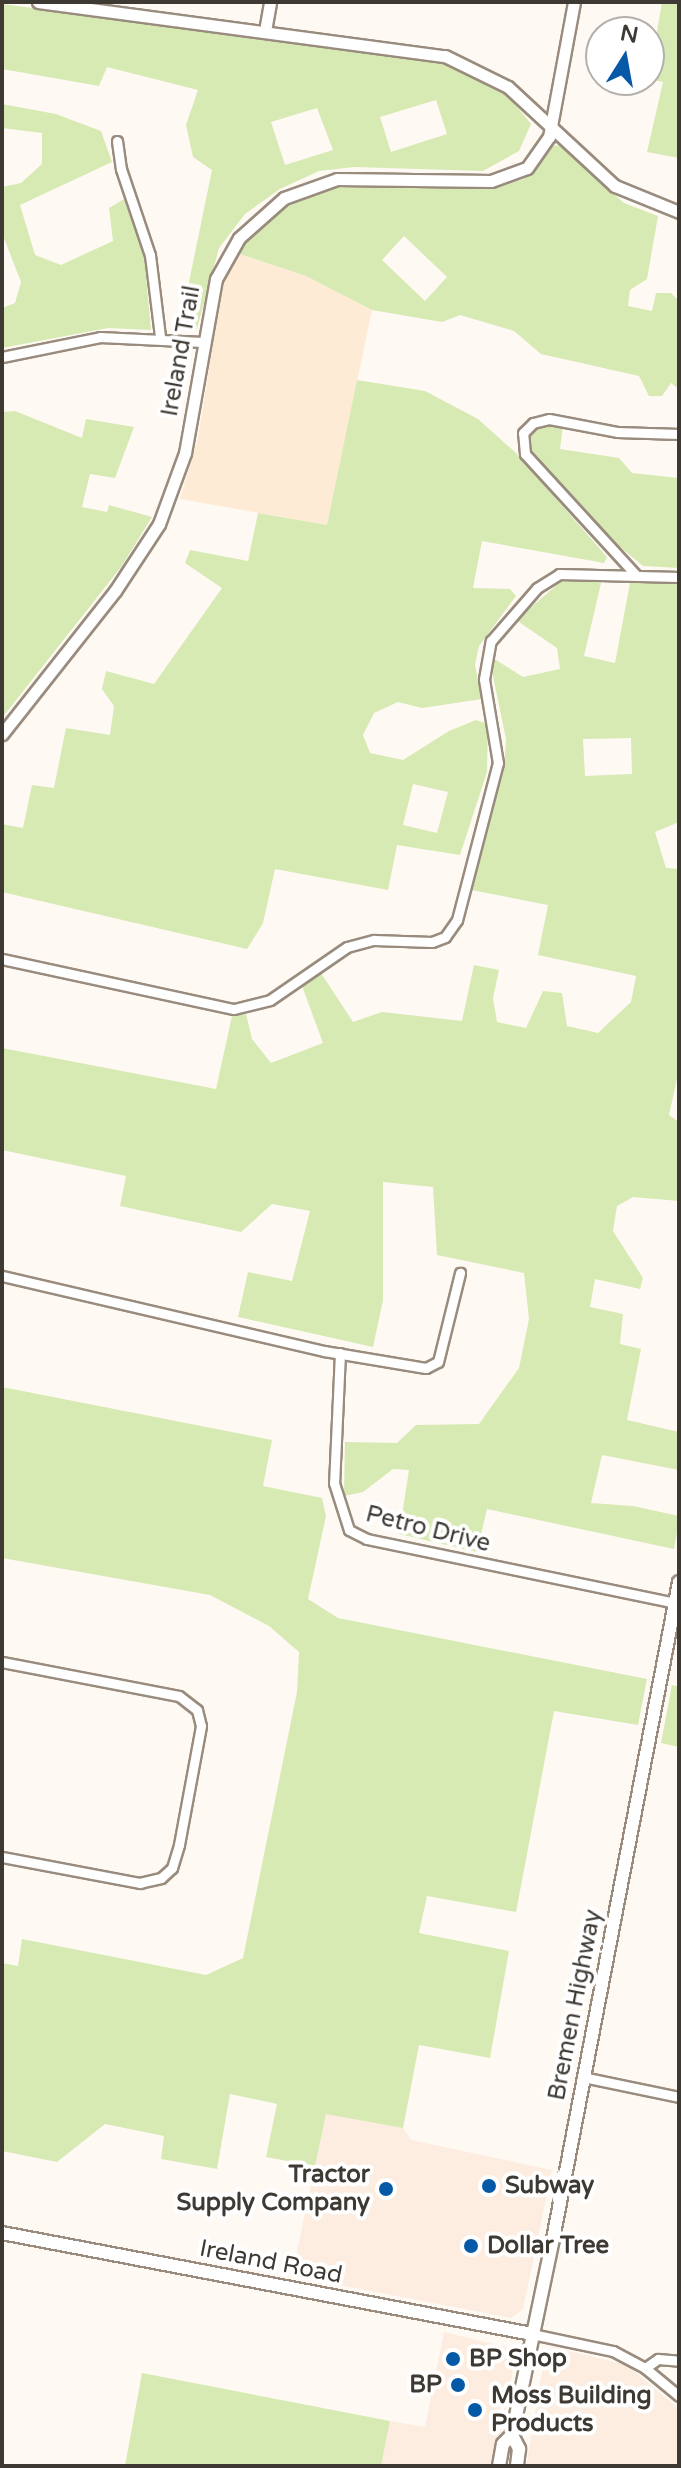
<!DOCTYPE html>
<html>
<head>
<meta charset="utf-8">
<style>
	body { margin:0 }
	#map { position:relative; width:681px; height:2468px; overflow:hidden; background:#fff9f3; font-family:"Varela Round",sans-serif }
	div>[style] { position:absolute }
	.commercial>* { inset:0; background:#fcede0 }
	.built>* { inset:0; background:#feebd5 }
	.green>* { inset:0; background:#d7eab3 }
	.roads { filter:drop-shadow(2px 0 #998c7e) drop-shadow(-2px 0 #998c7e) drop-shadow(0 2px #998c7e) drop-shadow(0 -2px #998c7e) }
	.minor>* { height:9px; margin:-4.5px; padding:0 4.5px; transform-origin:4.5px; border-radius:4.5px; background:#fff }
	.tertiary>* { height:11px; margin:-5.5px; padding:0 5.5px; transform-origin:5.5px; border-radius:5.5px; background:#fff }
	.secondary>* { height:12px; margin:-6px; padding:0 6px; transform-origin:6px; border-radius:6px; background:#fff }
	.dots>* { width:22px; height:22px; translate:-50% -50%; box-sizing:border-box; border:4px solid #fff; border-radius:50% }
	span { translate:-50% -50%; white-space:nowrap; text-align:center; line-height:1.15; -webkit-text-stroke:8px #fff; paint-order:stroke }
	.street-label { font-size:24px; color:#3e3933 }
	.poi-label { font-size:24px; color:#3e3933; font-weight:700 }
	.right { translate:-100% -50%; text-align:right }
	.left { translate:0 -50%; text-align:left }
	.frame { position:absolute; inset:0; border:4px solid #3e3933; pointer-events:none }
	.north { position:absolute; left:585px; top:16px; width:80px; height:80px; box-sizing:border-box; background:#fff; border:2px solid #b2b0ad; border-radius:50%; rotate:11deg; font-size:22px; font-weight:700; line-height:32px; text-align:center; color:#3e3933 }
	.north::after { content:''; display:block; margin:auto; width:28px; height:36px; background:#0659a7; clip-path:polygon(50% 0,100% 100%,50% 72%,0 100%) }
</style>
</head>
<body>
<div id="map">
	<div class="commercial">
		<div style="clip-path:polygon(326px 2113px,403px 2128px,411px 2140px,552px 2170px,523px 2309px,511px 2318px,292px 2276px)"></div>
		<div style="clip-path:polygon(444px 2332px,517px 2350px,494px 2466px,381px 2466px,390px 2421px,425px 2427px)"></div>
		<div style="clip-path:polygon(553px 2347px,627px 2365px,679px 2409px,679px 2466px,526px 2466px,545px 2355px)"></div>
	</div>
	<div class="built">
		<div style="clip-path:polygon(237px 253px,306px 276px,372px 310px,327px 525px,180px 499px,198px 438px,222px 286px)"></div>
	</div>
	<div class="green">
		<div style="clip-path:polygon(662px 2px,679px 2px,679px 158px,647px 152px,663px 82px,649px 79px)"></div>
		<div style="clip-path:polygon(evenodd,2px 4px,440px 61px,485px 79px,510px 98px,531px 124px,519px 151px,483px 171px,354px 167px,319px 171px,280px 189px,245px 214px,219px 248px,197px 329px,187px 328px,189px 282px,212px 170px,193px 157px,186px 125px,198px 90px,107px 67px,99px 86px,2px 69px,2px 4px,436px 100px,447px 134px,391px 152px,380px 117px,436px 100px,2px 4px,317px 108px,333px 150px,285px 165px,271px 122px,317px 108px)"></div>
		<div style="clip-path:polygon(2px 104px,56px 114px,101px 131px,112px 162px,20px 205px,35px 255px,61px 265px,113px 241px,109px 208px,124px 199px,144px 255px,151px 330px,108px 328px,2px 348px,2px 308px,15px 303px,21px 282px,2px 233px,2px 187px,21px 183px,42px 164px,42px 133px,2px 128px)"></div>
		<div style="clip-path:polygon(evenodd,560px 145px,624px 203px,658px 216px,647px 279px,630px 290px,628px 306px,652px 311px,656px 293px,671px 293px,679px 301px,679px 389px,671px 383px,662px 396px,649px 396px,639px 376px,541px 354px,514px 331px,460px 315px,442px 322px,372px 310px,306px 276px,237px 253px,268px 217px,323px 188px,359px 180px,499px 187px,524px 179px,553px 146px,560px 145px,404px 236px,447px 277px,425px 301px,382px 260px,404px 236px)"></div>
		<div style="clip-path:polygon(evenodd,357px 380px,425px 391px,478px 419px,516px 453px,607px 557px,604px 563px,482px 541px,473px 588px,510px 589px,516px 596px,479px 646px,475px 665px,482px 699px,422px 708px,398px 702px,374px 713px,363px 735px,370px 753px,403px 760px,449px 731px,476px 720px,488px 724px,487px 772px,460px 855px,397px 845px,388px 890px,275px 869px,263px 923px,247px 949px,2px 892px,2px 824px,23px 828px,32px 785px,54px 788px,66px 728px,110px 735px,114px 706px,102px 689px,106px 671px,154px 684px,222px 588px,185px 563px,190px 550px,248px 561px,258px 513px,327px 525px,357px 380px,413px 784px,448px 792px,437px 833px,403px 825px,413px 784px)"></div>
		<div style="clip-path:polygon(15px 411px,82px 438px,86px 419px,134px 427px,115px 478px,90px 474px,82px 507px,107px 512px,109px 505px,152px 517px,121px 567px,2px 718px,2px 412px)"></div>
		<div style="clip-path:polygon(546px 424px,563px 426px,560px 449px,619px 458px,632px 473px,679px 478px,679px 568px,643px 566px,588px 520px,528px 448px,533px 429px)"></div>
		<div style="clip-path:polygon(evenodd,565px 578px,602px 579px,584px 656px,615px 663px,630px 583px,679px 583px,679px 822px,655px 832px,666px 868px,679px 869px,679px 1070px,669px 1115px,679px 1122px,679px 1201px,633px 1197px,617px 1206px,613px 1231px,643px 1278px,640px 1289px,595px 1279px,590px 1307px,623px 1314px,620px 1344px,641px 1349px,627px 1420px,679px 1432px,679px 1470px,602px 1455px,591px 1503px,633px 1506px,679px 1516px,679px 1521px,674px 1549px,487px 1509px,477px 1552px,399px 1534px,409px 1470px,393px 1469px,363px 1492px,344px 1496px,345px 1442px,397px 1443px,416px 1425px,479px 1424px,519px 1368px,529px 1319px,524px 1273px,437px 1255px,433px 1187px,383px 1182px,383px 1300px,373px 1347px,238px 1317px,248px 1272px,292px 1281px,310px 1211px,272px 1204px,241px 1232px,120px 1206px,126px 1176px,2px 1150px,2px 1048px,216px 1089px,232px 1016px,246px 1014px,252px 1039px,271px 1063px,323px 1043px,302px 986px,321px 973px,353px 1022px,382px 1012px,462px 1021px,474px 965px,499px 970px,493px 998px,497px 1022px,526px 1028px,543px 991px,562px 993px,567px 1026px,598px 1033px,631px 1002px,636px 976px,538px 955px,548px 905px,471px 890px,504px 768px,506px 739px,490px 662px,493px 658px,523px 677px,560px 669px,557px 648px,516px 620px,565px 578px,631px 738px,632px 774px,585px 776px,583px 739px,631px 738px)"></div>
		<div style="clip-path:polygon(2px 1387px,272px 1440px,263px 1486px,322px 1498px,326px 1516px,308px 1599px,338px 1618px,647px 1679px,638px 1725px,554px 1711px,516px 1912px,427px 1896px,419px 1933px,509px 1951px,490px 2058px,419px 2045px,403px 2128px,326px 2114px,315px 2166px,266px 2157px,277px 2104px,230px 2094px,217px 2169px,161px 2159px,164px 2136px,105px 2124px,57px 2162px,2px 2151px,2px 1963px,18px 1966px,22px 1939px,206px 1975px,243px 1958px,297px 1692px,299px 1652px,269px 1626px,210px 1595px,2px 1558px)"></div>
		<div style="clip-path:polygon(672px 1685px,679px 1687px,679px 1747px,661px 1743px)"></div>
		<div style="clip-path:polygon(142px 2373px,390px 2421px,381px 2466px,125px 2466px)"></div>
	</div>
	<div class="roads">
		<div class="minor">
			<div style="left:117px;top:141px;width:28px;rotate:82deg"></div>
			<div style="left:121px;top:169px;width:91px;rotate:71.4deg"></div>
			<div style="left:150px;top:255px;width:83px;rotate:83deg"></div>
			<div style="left:2px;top:357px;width:100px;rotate:-11.5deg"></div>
			<div style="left:100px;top:337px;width:103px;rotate:2.8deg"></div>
			<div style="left:636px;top:575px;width:164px;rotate:-132.5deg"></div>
			<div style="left:525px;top:454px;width:21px;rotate:-95deg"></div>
			<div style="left:523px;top:433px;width:14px;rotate:-45deg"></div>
			<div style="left:533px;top:423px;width:16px;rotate:-14deg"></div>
			<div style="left:549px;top:419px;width:69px;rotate:10.8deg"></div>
			<div style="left:617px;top:432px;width:62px;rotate:1.8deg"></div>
			<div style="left:2px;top:959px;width:237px;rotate:12.2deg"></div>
			<div style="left:234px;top:1009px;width:37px;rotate:-14deg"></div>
			<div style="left:270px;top:1000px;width:93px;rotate:-34.5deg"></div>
			<div style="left:347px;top:947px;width:28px;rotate:-15deg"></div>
			<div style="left:374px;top:940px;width:58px;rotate:2deg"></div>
			<div style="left:432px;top:942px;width:14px;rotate:-21deg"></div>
			<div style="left:445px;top:937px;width:21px;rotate:-55deg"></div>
			<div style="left:457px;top:920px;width:162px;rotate:-75.4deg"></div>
			<div style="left:498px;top:763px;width:85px;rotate:-99.5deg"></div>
			<div style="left:484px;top:679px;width:39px;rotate:-80deg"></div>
			<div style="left:491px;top:641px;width:70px;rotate:-49deg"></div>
			<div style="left:537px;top:588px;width:26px;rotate:-32deg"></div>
			<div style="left:559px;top:574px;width:120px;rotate:1.4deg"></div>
			<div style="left:2px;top:1276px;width:331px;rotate:13.1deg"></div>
			<div style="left:324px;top:1351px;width:103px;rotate:9.5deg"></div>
			<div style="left:426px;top:1368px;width:13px;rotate:-27deg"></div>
			<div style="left:438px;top:1362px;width:92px;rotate:-76.1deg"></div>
			<div style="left:340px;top:1353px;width:130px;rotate:92.6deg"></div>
			<div style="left:334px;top:1483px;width:49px;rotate:72.3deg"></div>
			<div style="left:349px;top:1530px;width:20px;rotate:27deg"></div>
			<div style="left:367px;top:1539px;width:315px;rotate:11.7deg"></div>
			<div style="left:2px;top:1662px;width:180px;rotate:10.9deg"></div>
			<div style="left:179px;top:1696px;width:23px;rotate:38deg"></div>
			<div style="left:197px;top:1710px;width:16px;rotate:76deg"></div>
			<div style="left:201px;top:1726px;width:121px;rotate:100.5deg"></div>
			<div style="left:179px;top:1845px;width:24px;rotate:107deg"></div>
			<div style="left:172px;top:1868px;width:15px;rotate:138deg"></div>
			<div style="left:161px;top:1878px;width:22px;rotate:167deg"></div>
			<div style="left:140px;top:1883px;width:140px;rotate:-169.3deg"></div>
			<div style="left:583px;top:2077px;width:98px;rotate:11.8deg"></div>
			<div style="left:532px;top:2334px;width:83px;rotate:11.9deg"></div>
			<div style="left:613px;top:2351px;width:36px;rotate:28deg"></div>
			<div style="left:645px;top:2368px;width:44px;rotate:39.5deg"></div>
			<div style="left:645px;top:2368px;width:16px;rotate:-35deg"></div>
			<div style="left:658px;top:2359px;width:21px;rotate:5deg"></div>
		</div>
		<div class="tertiary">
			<div style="left:38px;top:2px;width:411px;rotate:7.6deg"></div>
			<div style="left:445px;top:56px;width:70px;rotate:26.2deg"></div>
			<div style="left:508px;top:87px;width:146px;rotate:42.8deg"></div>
			<div style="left:615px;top:186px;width:69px;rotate:22.1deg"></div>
			<div style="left:265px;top:31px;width:29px;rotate:-80deg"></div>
			<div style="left:2px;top:734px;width:182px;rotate:-51.7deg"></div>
			<div style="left:115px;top:591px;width:80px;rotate:-56.7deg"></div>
			<div style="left:159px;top:524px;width:76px;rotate:-69.9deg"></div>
			<div style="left:185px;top:453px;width:177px;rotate:-79.9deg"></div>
			<div style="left:216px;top:279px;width:47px;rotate:-60.7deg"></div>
			<div style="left:239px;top:238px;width:60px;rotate:-41.6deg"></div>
			<div style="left:284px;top:198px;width:56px;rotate:-19.7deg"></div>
			<div style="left:337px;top:179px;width:154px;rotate:0.7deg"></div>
			<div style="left:491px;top:181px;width:38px;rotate:-20deg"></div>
			<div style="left:527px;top:168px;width:38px;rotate:-55deg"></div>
			<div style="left:549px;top:137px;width:137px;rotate:-79.5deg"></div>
		</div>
		<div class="secondary">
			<div style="left:2px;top:2233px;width:540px;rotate:10.79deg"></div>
			<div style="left:512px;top:2435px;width:16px;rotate:63deg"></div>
			<div style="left:519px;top:2449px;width:17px;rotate:97deg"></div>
			<div style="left:499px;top:2466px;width:22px;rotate:-80deg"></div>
			<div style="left:503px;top:2444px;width:13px;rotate:-45deg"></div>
			<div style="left:512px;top:2435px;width:200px;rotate:-78.2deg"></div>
			<div style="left:553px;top:2239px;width:669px;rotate:-79.14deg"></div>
		</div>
	</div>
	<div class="dots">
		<div style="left:489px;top:2186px;background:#0659a7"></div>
		<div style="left:386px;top:2189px;background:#0659a7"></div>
		<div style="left:471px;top:2246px;background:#0659a7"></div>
		<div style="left:453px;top:2359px;background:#0659a7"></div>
		<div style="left:458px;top:2385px;background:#0659a7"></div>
		<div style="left:475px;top:2410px;background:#0659a7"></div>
	</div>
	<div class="street-label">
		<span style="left:181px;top:351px;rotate:-80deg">Ireland Trail</span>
		<span style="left:428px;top:1529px;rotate:14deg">Petro Drive</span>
		<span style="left:575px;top:2005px;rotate:-79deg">Bremen Highway</span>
		<span style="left:271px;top:2262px;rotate:11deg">Ireland Road</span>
	</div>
	<div class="poi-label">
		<span class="right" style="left:370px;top:2189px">Tractor<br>Supply Company</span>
		<span class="left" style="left:505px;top:2186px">Subway</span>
		<span class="left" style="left:487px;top:2246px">Dollar Tree</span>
		<span class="left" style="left:469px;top:2359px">BP Shop</span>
		<span class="right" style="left:442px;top:2385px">BP</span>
		<span class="left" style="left:491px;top:2410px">Moss Building<br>Products</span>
	</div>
	<div class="frame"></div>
	<div class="north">N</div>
</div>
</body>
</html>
